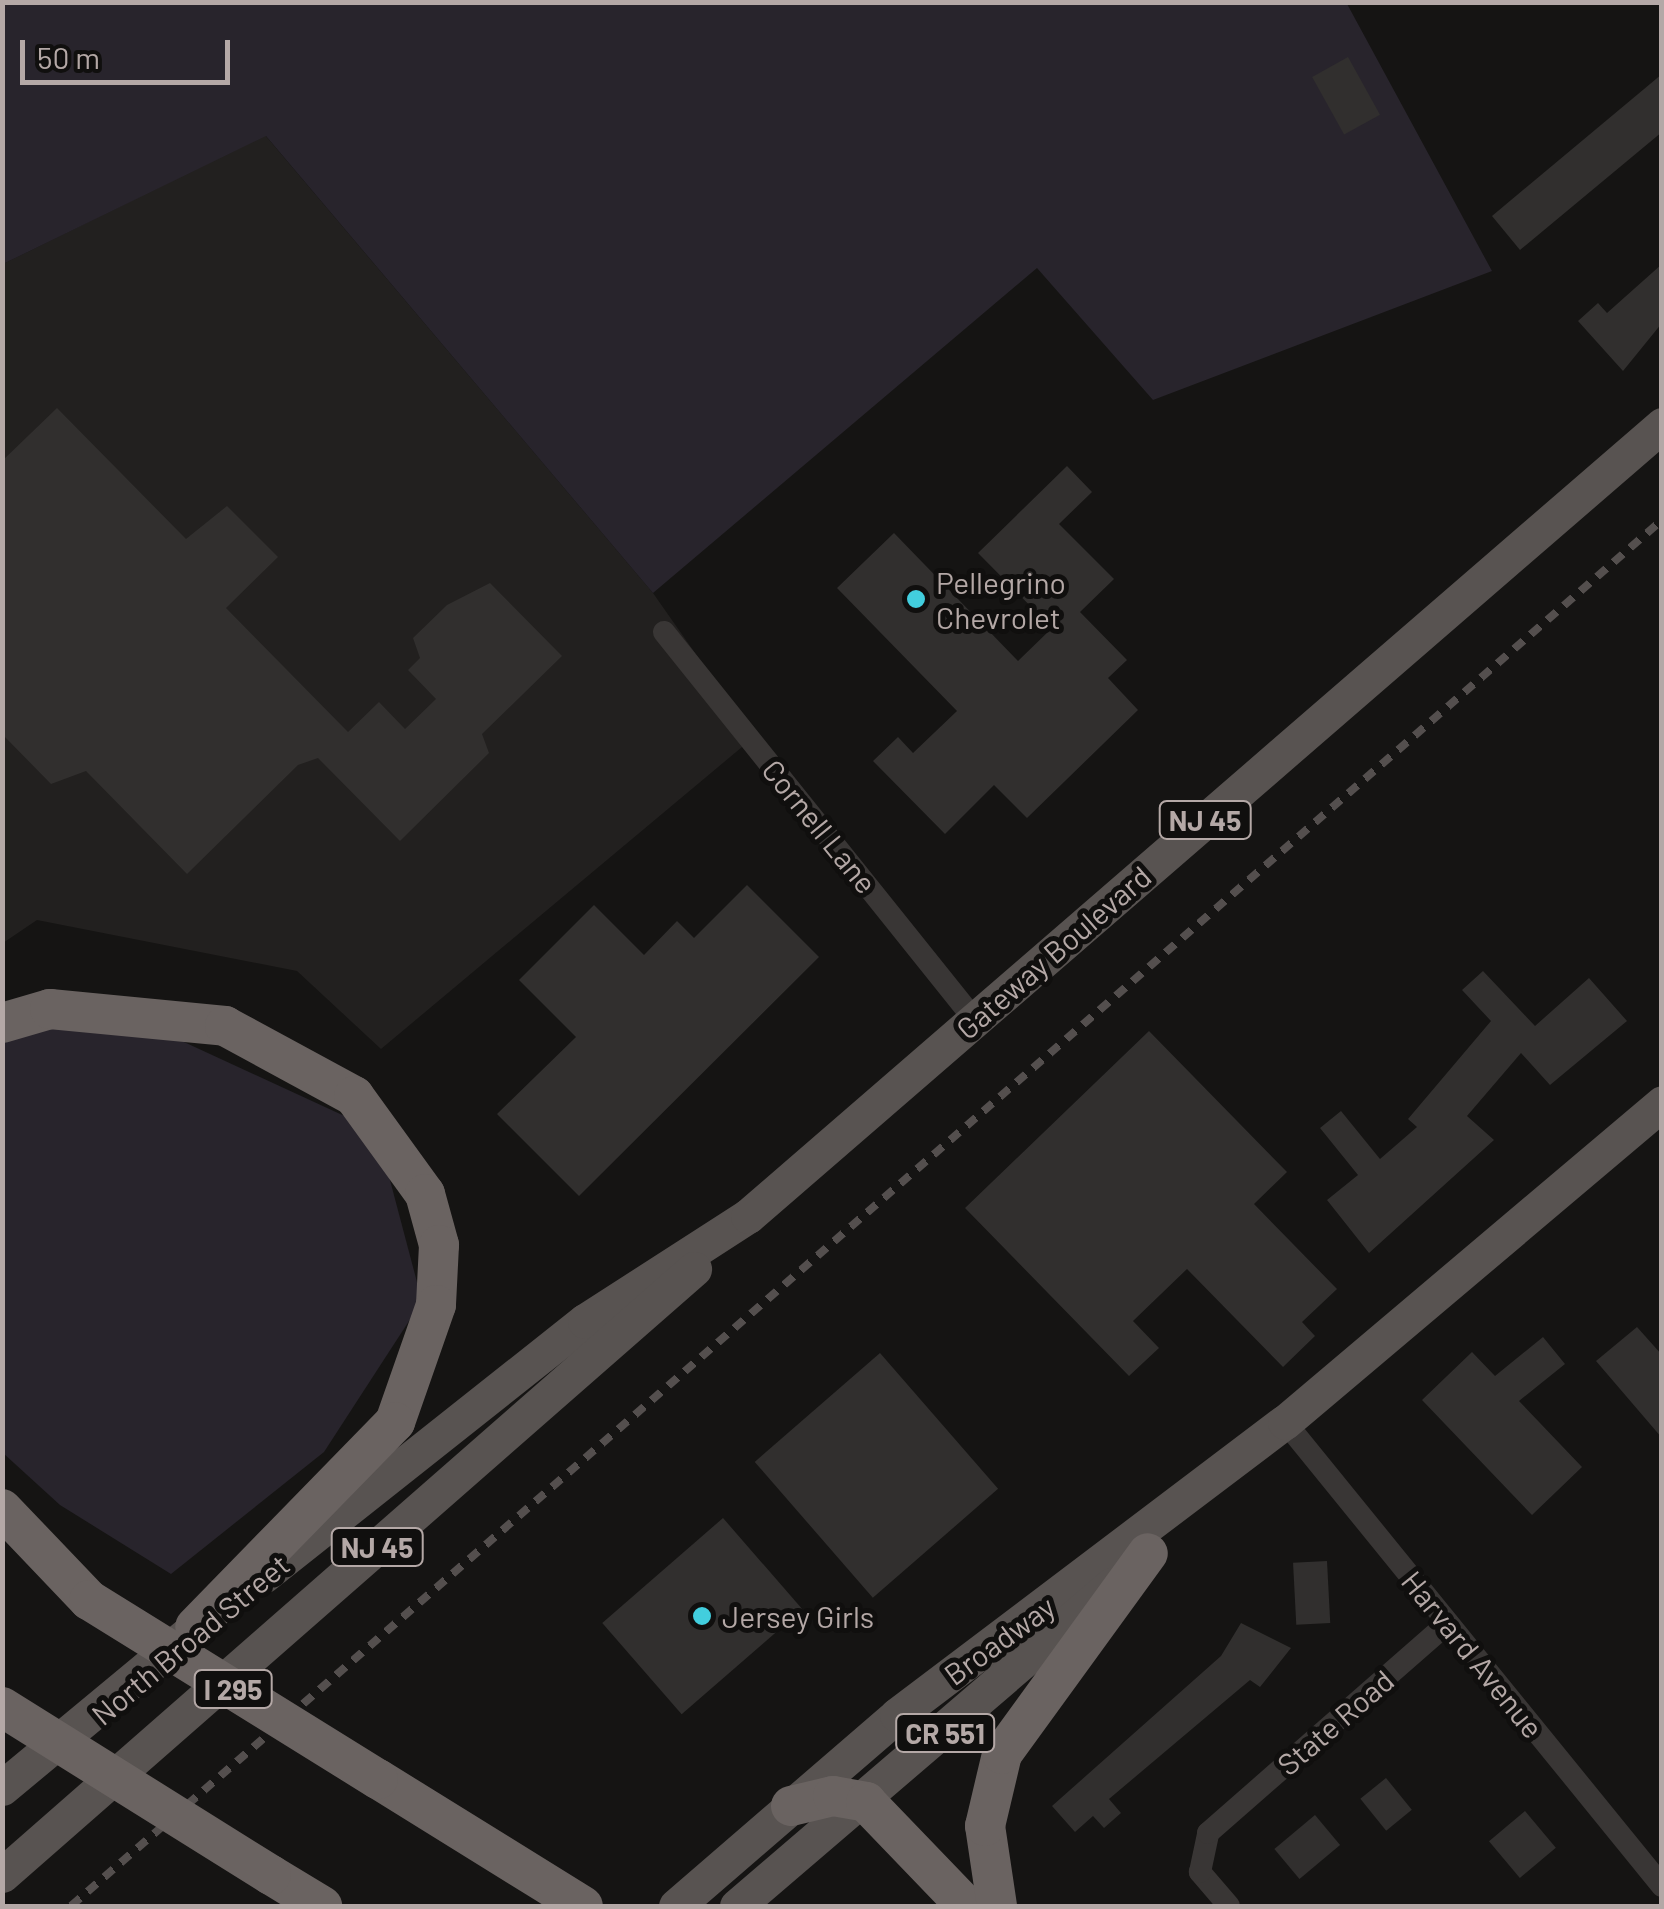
<!DOCTYPE html>
<html>
<head>
<meta charset="utf-8">
<style>
	body { margin:0 }
	#map { position:relative; width:1664px; height:1909px; overflow:hidden; background:#151413; font-family:Barlow,sans-serif }
	div>[style] { position:absolute }
	.built>* { inset:0; background:#22201f }
	.green>* { inset:0; background:#28242c }
	.building>* { inset:0; background:#312f2e; transform-origin:0 0 }
	.minor>* { height:22px; margin:-11px; padding:0 11px; transform-origin:11px; border-radius:11px; background:#393635 }
	.primary>* { height:35px; margin:-17.5px; padding:0 17.5px; transform-origin:17.5px; border-radius:17.5px; background:#585351 }
	.motorway>* { height:40px; margin:-20px; padding:0 20px; transform-origin:20px; border-radius:20px; background:#6a6361 }
	.rail>* { height:8px; margin-top:-4px; transform-origin:0; background:repeating-linear-gradient(90deg,#544f4e 0 12px,transparent 0 22px) }
	.motorway-bridge>* { height:40px; margin:-20px; padding:0 20px; transform-origin:20px; border-radius:20px; background:#6a6361 }
	.dots>* { width:28px; height:28px; translate:-50% -50%; box-sizing:border-box; border:5px solid #100f0e; border-radius:50% }
	span { translate:-50% -50%; white-space:nowrap; text-align:center; line-height:1.15; -webkit-text-stroke:10px #100f0e; paint-order:stroke }
	.shield-label span { padding:2px 8px; background:#100f0e; border:2px solid; border-radius:8px; -webkit-text-stroke-width:0 }
	.shield-label { font-size:28px; color:#b4a8a6; font-weight:700 }
	.poi-label { font-size:30px; color:#b4a8a6 }
	.left { translate:0 -50%; text-align:left }
	.street-label { font-size:30px; color:#b4a8a6 }
	.frame { position:absolute; inset:0; border:5px solid #b4a8a6; pointer-events:none }
	.scale { position:absolute; left:20px; top:40px; width:210px; height:45px; box-sizing:border-box; border:5px solid #b4a8a6; border-top:0; padding-left:12px; font-size:30px; line-height:35px; white-space:nowrap; color:#b4a8a6; -webkit-text-stroke:8px #100f0e; paint-order:stroke }
</style>
</head>
<body>
<div id="map">
	<div class="built">
		<div style="clip-path:polygon(265px 135px,653px 593px,754px 737px,381px 1049px,297px 971px,37px 920px,3px 943px,3px 264px)"></div>
	</div>
	<div class="green">
		<div style="clip-path:polygon(1346px 2px,1492px 271px,1153px 400px,1037px 268px,653px 593px,266px 136px,3px 264px,3px 3px)"></div>
		<div style="clip-path:polygon(2px 1001px,132px 1018px,377px 1131px,422px 1301px,324px 1452px,171px 1574px,60px 1505px,3px 1453px)"></div>
	</div>
	<div class="building">
		<div style="left:1348px;top:57px;width:66px;height:41px;rotate:61deg"></div>
		<div style="clip-path:polygon(1662px 74px,1662px 132px,1520px 250px,1492px 216px)"></div>
		<div style="clip-path:polygon(1662px 264px,1662px 323px,1623px 371px,1578px 321px,1598px 303px,1607px 313px)"></div>
		<div style="clip-path:polygon(57px 408px,186px 539px,227px 506px,278px 557px,226px 608px,348px 732px,379px 702px,405px 729px,436px 699px,408px 670px,420px 658px,413px 638px,447px 605px,490px 583px,562px 656px,482px 734px,489px 753px,400px 841px,318px 758px,298px 765px,187px 874px,86px 771px,51px 784px,2px 734px,2px 461px)"></div>
		<div style="clip-path:polygon(1067px 466px,1092px 492px,1059px 524px,1114px 579px,1080px 612px,1127px 660px,1108px 678px,1138px 710px,1027px 818px,994px 785px,945px 834px,873px 761px,898px 737px,913px 753px,957px 711px,837px 588px,894px 533px,1018px 661px,1052px 628px,978px 553px)"></div>
		<div style="clip-path:polygon(747px 885px,819px 957px,579px 1196px,497px 1114px,576px 1037px,519px 980px,594px 905px,644px 955px,677px 921px,694px 938px)"></div>
		<div style="clip-path:polygon(1483px 971px,1535px 1026px,1589px 978px,1627px 1021px,1550px 1085px,1521px 1053px,1467px 1116px,1494px 1140px,1369px 1253px,1327px 1200px,1358px 1175px,1320px 1128px,1341px 1111px,1380px 1159px,1417px 1127px,1408px 1119px,1491px 1021px,1462px 990px)"></div>
		<div style="clip-path:polygon(1149px 1031px,1287px 1172px,1254px 1204px,1337px 1289px,1302px 1322px,1315px 1336px,1283px 1367px,1187px 1269px,1133px 1321px,1159px 1348px,1129px 1376px,965px 1208px)"></div>
		<div style="clip-path:polygon(1637px 1327px,1662px 1355px,1662px 1438px,1596px 1361px)"></div>
		<div style="clip-path:polygon(1543px 1337px,1565px 1364px,1519px 1401px,1582px 1467px,1532px 1515px,1422px 1400px,1472px 1352px,1495px 1376px)"></div>
		<div style="left:880px;top:1353px;width:180px;height:166px;rotate:49deg"></div>
		<div style="left:723px;top:1518px;width:121px;height:160px;rotate:49deg"></div>
		<div style="left:1327px;top:1561px;width:62px;height:34px;rotate:87deg"></div>
		<div style="clip-path:polygon(1241px 1623px,1291px 1648px,1260px 1687px,1250px 1680px,1109px 1799px,1121px 1813px,1104px 1828px,1093px 1816px,1075px 1832px,1052px 1806px,1221px 1656px)"></div>
		<div style="left:1386px;top:1778px;width:41px;height:33px;rotate:51deg"></div>
		<div style="left:1525px;top:1811px;width:48px;height:47px;rotate:50deg"></div>
		<div style="left:1315px;top:1815px;width:39px;height:53px;rotate:50deg"></div>
	</div>
	<div class="minor">
		<div style="left:664px;top:632px;width:497px;rotate:51.3deg"></div>
		<div style="left:1285px;top:1422px;width:598px;rotate:50.91deg"></div>
		<div style="left:1229px;top:1906px;width:45px;rotate:-130.5deg"></div>
		<div style="left:1200px;top:1872px;width:40px;rotate:-78deg"></div>
		<div style="left:1208px;top:1833px;width:319px;rotate:-41.2deg"></div>
	</div>
	<div class="primary">
		<div style="left:263px;top:1576px;width:411px;rotate:-38.4deg"></div>
		<div style="left:585px;top:1321px;width:194px;rotate:-32.8deg"></div>
		<div style="left:748px;top:1216px;width:1209px;rotate:-40.87deg"></div>
		<div style="left:2px;top:1788px;width:244px;rotate:-39.7deg"></div>
		<div style="left:2px;top:1875px;width:920px;rotate:-41.21deg"></div>
		<div style="left:676px;top:1906px;width:292px;rotate:-40.8deg"></div>
		<div style="left:897px;top:1715px;width:486px;rotate:-37.1deg"></div>
		<div style="left:1285px;top:1422px;width:494px;rotate:-40.2deg"></div>
		<div style="left:737px;top:1906px;width:494px;rotate:-40.6deg"></div>
	</div>
	<div class="motorway">
		<div style="left:2px;top:1023px;width:50px;rotate:-16.3deg"></div>
		<div style="left:50px;top:1009px;width:176px;rotate:5.5deg"></div>
		<div style="left:225px;top:1026px;width:147px;rotate:28.5deg"></div>
		<div style="left:354px;top:1096px;width:121px;rotate:54.1deg"></div>
		<div style="left:425px;top:1194px;width:53px;rotate:74.6deg"></div>
		<div style="left:439px;top:1245px;width:60px;rotate:92.9deg"></div>
		<div style="left:436px;top:1305px;width:124px;rotate:109.3deg"></div>
		<div style="left:395px;top:1422px;width:286px;rotate:134.3deg"></div>
		<div style="left:2px;top:1509px;width:126px;rotate:46.3deg"></div>
		<div style="left:378px;top:1779px;width:241px;rotate:31.8deg"></div>
		<div style="left:791px;top:1806px;width:43px;rotate:-13.4deg"></div>
		<div style="left:833px;top:1796px;width:34px;rotate:10deg"></div>
		<div style="left:866px;top:1802px;width:144px;rotate:46.1deg"></div>
		<div style="left:271px;top:1875px;width:60px;rotate:31.3deg"></div>
		<div style="left:997px;top:1906px;width:81px;rotate:-98.5deg"></div>
		<div style="left:985px;top:1826px;width:74px;rotate:-76.7deg"></div>
		<div style="left:1002px;top:1754px;width:248px;rotate:-54deg"></div>
	</div>
	<div class="rail">
		<div style="left:71px;top:1906px;width:2110px;rotate:-41.06deg"></div>
	</div>
	<div class="motorway-bridge">
		<div style="left:89px;top:1600px;width:340px;rotate:31.8deg"></div>
		<div style="left:2px;top:1707px;width:317px;rotate:32deg"></div>
	</div>
	<div class="dots">
		<div style="left:916px;top:599px;background:#42cede"></div>
		<div style="left:702px;top:1616px;background:#42cede"></div>
	</div>
	<div class="shield-label">
		<span style="left:1205px;top:820px">NJ 45</span>
		<span style="left:377px;top:1547px">NJ 45</span>
		<span style="left:233px;top:1689px">I 295</span>
		<span style="left:945px;top:1733px">CR 551</span>
	</div>
	<div class="poi-label">
		<span class="left" style="left:936px;top:599px">Pellegrino<br>Chevrolet</span>
		<span class="left" style="left:722px;top:1616px">Jersey Girls</span>
	</div>
	<div class="street-label">
		<span style="left:820px;top:826px;rotate:51deg">Cornell Lane</span>
		<span style="left:1053px;top:952px;rotate:-41deg">Gateway Boulevard</span>
		<span style="left:190px;top:1639px;rotate:-40deg">North Broad Street</span>
		<span style="left:999px;top:1640px;rotate:-36deg">Broadway</span>
		<span style="left:1473px;top:1654px;rotate:51deg">Harvard Avenue</span>
		<span style="left:1335px;top:1722px;rotate:-41deg">State Road</span>
	</div>
	<div class="frame"></div>
	<div class="scale">50 m</div>
</div>
</body>
</html>
